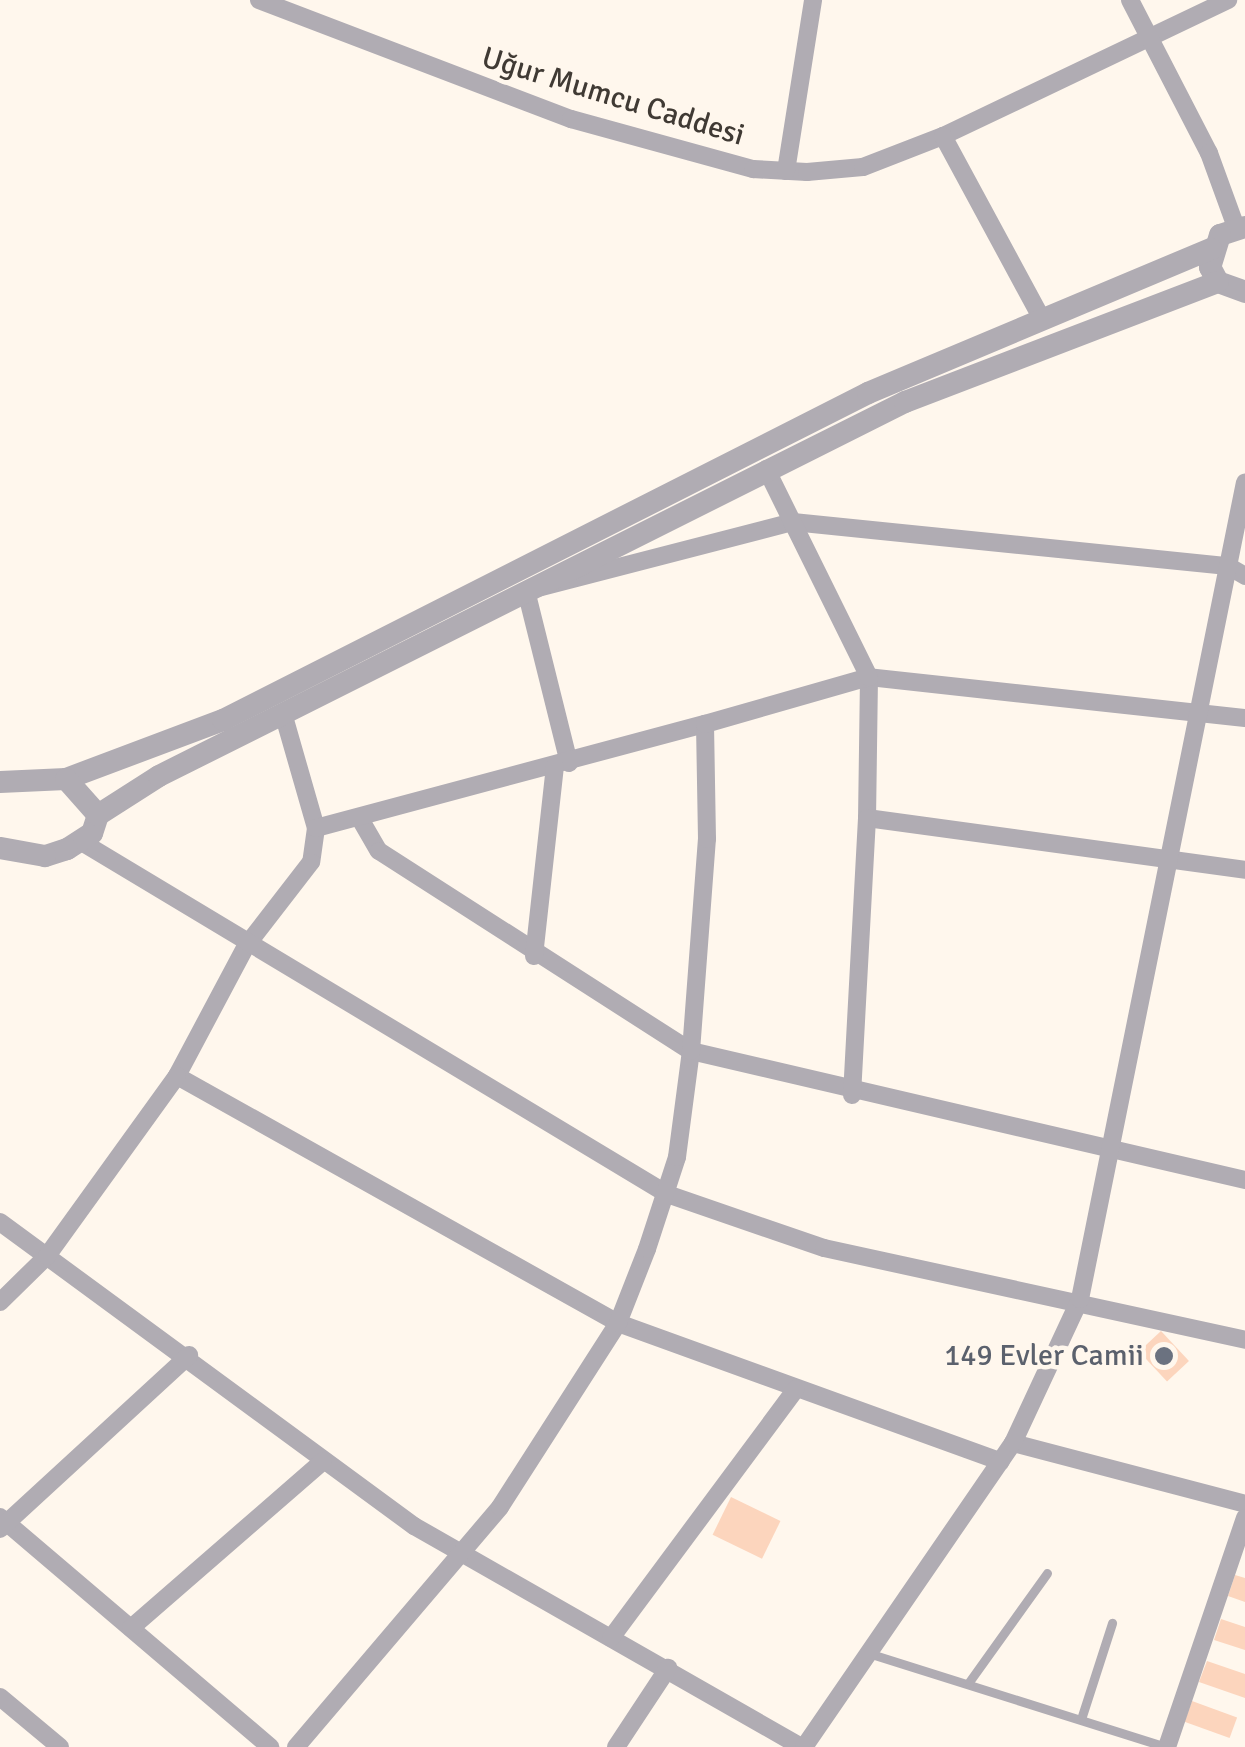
<!DOCTYPE html>
<html>
<head>
<meta charset="utf-8">
<style>
	body { margin:0 }
	#map { position:relative; width:1245px; height:1747px; overflow:hidden; background:#fff7ed; font-family:Signika,sans-serif }
	div>[style] { position:absolute }
	.building>* { inset:0; background:#fcd5bd; transform-origin:0 0 }
	.service>* { height:9px; margin:-4.5px; padding:0 4.5px; transform-origin:4.5px; border-radius:4.5px; background:#b0acb3 }
	.minor>* { height:18px; margin:-9px; padding:0 9px; transform-origin:9px; border-radius:9px; background:#b0acb3 }
	.tertiary>* { height:22px; margin:-11px; padding:0 11px; transform-origin:11px; border-radius:11px; background:#b0acb3 }
	.dots>* { width:28px; height:28px; translate:-50% -50%; box-sizing:border-box; border:5px solid #fff7ed; border-radius:50% }
	span { translate:-50% -50%; white-space:nowrap; text-align:center; line-height:1.15; -webkit-text-stroke:9px #fff7ed; paint-order:stroke }
	.street-label { font-size:30px; color:#403a34 }
	.worship-label { font-size:30px; color:#5b616d }
	.right { translate:-100% -50%; text-align:right }
</style>
</head>
<body>
<div id="map">
	<div class="building">
		<div style="left:1161px;top:1331px;width:41px;height:30px;rotate:47deg"></div>
		<div style="left:731px;top:1497px;width:55px;height:42px;rotate:26deg"></div>
		<div style="clip-path:polygon(1235px 1575px,1245px 1578px,1245px 1602px,1228px 1596px)"></div>
		<div style="clip-path:polygon(1221px 1619px,1245px 1627px,1245px 1650px,1214px 1640px)"></div>
		<div style="clip-path:polygon(1207px 1661px,1245px 1674px,1245px 1698px,1199px 1682px)"></div>
		<div style="left:1192px;top:1701px;width:48px;height:22px;rotate:20deg"></div>
	</div>
	<div class="service">
		<div style="left:868px;top:1653px;width:312px;rotate:17.5deg"></div>
		<div style="left:969px;top:1682px;width:134px;rotate:-54.4deg"></div>
		<div style="left:1082px;top:1716px;width:98px;rotate:-72.1deg"></div>
	</div>
	<div class="minor">
		<div style="left:259px;top:0;width:334px;rotate:20.9deg"></div>
		<div style="left:571px;top:119px;width:189px;rotate:15.4deg"></div>
		<div style="left:753px;top:169px;width:54px;rotate:3.2deg"></div>
		<div style="left:807px;top:172px;width:56px;rotate:-5.1deg"></div>
		<div style="left:863px;top:167px;width:86px;rotate:-21.2deg"></div>
		<div style="left:943px;top:136px;width:316px;rotate:-25.5deg"></div>
		<div style="left:1130px;top:0;width:172px;rotate:62.7deg"></div>
		<div style="left:1209px;top:153px;width:79px;rotate:70deg"></div>
		<div style="left:943px;top:136px;width:206px;rotate:61.6deg"></div>
		<div style="left:786px;top:171px;width:173px;rotate:-81deg"></div>
		<div style="left:283px;top:713px;width:120px;rotate:74deg"></div>
		<div style="left:316px;top:828px;width:34px;rotate:98deg"></div>
		<div style="left:311px;top:862px;width:106px;rotate:127.7deg"></div>
		<div style="left:246px;top:946px;width:147px;rotate:118deg"></div>
		<div style="left:177px;top:1076px;width:505px;rotate:29.25deg"></div>
		<div style="left:618px;top:1323px;width:407px;rotate:19.9deg"></div>
		<div style="left:1245px;top:718px;width:378px;rotate:-173.8deg"></div>
		<div style="left:869px;top:677px;width:141px;rotate:90.8deg"></div>
		<div style="left:867px;top:818px;width:382px;rotate:7.8deg"></div>
		<div style="left:569px;top:763px;width:177px;rotate:-104deg"></div>
		<div style="left:526px;top:591px;width:276px;rotate:-14.5deg"></div>
		<div style="left:793px;top:522px;width:437px;rotate:5.8deg"></div>
		<div style="left:1228px;top:566px;width:20px;rotate:30deg"></div>
		<div style="left:359px;top:817px;width:39px;rotate:60deg"></div>
		<div style="left:379px;top:851px;width:371px;rotate:32.7deg"></div>
		<div style="left:691px;top:1051px;width:569px;rotate:13.11deg"></div>
		<div style="left:316px;top:828px;width:403px;rotate:-15deg"></div>
		<div style="left:80px;top:841px;width:685px;rotate:31.02deg"></div>
		<div style="left:667px;top:1194px;width:166px;rotate:19deg"></div>
		<div style="left:824px;top:1248px;width:431px;rotate:12.3deg"></div>
		<div style="left:534px;top:956px;width:190px;rotate:-83.7deg"></div>
		<div style="left:852px;top:1095px;width:277px;rotate:-86.9deg"></div>
		<div style="left:0;top:1222px;width:514px;rotate:36.29deg"></div>
		<div style="left:414px;top:1526px;width:447px;rotate:29.7deg"></div>
		<div style="left:0;top:1302px;width:66px;rotate:-44.4deg"></div>
		<div style="left:47px;top:1256px;width:222px;rotate:-54.2deg"></div>
		<div style="left:1013px;top:1443px;width:240px;rotate:14.7deg"></div>
		<div style="left:0;top:1517px;width:355px;rotate:40.4deg"></div>
		<div style="left:0;top:1529px;width:257px;rotate:-42.6deg"></div>
		<div style="left:131px;top:1628px;width:254px;rotate:-41deg"></div>
		<div style="left:611px;top:1638px;width:310px;rotate:-53.4deg"></div>
		<div style="left:0;top:1697px;width:78px;rotate:39.8deg"></div>
		<div style="left:296px;top:1747px;width:315px;rotate:-49.6deg"></div>
		<div style="left:500px;top:1507px;width:219px;rotate:-57.3deg"></div>
		<div style="left:618px;top:1323px;width:79px;rotate:-68.6deg"></div>
		<div style="left:647px;top:1249px;width:97px;rotate:-71.9deg"></div>
		<div style="left:677px;top:1157px;width:107px;rotate:-82.5deg"></div>
		<div style="left:691px;top:1051px;width:213px;rotate:-85.7deg"></div>
		<div style="left:707px;top:839px;width:115px;rotate:-91deg"></div>
		<div style="left:705px;top:724px;width:171px;rotate:-16deg"></div>
		<div style="left:869px;top:677px;width:232px;rotate:-116.3deg"></div>
		<div style="left:616px;top:1747px;width:95px;rotate:-56.6deg"></div>
		<div style="left:804px;top:1747px;width:369px;rotate:-55.5deg"></div>
		<div style="left:1013px;top:1443px;width:159px;rotate:-65deg"></div>
		<div style="left:1080px;top:1299px;width:833px;rotate:-78.58deg"></div>
		<div style="left:1167px;top:1747px;width:242px;rotate:-71.2deg"></div>
	</div>
	<div class="tertiary">
		<div style="left:1245px;top:227px;width:26px;rotate:162deg"></div>
		<div style="left:1220px;top:235px;width:34px;rotate:107deg"></div>
		<div style="left:1210px;top:267px;width:17px;rotate:62deg"></div>
		<div style="left:1218px;top:282px;width:29px;rotate:20deg"></div>
		<div style="left:66px;top:779px;width:168px;rotate:-20.6deg"></div>
		<div style="left:223px;top:720px;width:723px;rotate:-26.88deg"></div>
		<div style="left:868px;top:393px;width:372px;rotate:-22.8deg"></div>
		<div style="left:0;top:782px;width:66px;rotate:-2.6deg"></div>
		<div style="left:66px;top:779px;width:48px;rotate:48.4deg"></div>
		<div style="left:98px;top:815px;width:19px;rotate:108deg"></div>
		<div style="left:92px;top:833px;width:30px;rotate:147deg"></div>
		<div style="left:67px;top:849px;width:23px;rotate:162deg"></div>
		<div style="left:45px;top:856px;width:46px;rotate:-169.9deg"></div>
		<div style="left:98px;top:815px;width:72px;rotate:-32.6deg"></div>
		<div style="left:159px;top:776px;width:835px;rotate:-26.63deg"></div>
		<div style="left:905px;top:402px;width:335px;rotate:-21deg"></div>
	</div>
	<div class="dots">
		<div style="left:1164px;top:1356px;background:#6b7280"></div>
	</div>
	<div class="street-label">
		<span style="left:613px;top:97px;rotate:17deg">Uğur Mumcu Caddesi</span>
	</div>
	<div class="worship-label">
		<span class="right" style="left:1144px;top:1356px">149 Evler Camii</span>
	</div>
</div>
</body>
</html>
